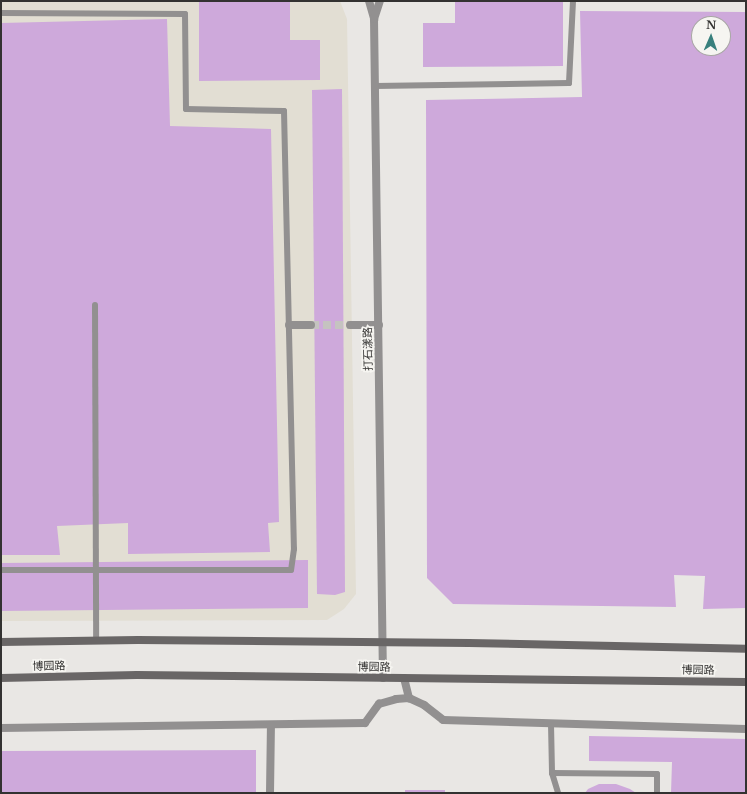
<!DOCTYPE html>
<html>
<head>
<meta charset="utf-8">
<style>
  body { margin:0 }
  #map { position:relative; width:747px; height:794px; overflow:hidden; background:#e9e7e4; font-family:"Libre Baskerville","Noto Sans SC",serif }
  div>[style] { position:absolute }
  .built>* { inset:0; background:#e2ded3 }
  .building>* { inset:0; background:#cea9db }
  .minor-tunnel>* { height:8px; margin-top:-4px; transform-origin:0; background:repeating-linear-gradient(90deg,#c5c3c0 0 8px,transparent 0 12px) }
  .service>* { height:6px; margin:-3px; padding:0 3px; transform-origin:3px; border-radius:3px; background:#929090 }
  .minor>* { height:8px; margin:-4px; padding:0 4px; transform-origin:4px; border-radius:4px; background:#929090 }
  .tertiary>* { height:8px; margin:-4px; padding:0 4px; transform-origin:4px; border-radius:4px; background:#929090 }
  .secondary>* { height:8px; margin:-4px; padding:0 4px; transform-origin:4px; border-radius:4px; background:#696666 }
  span { translate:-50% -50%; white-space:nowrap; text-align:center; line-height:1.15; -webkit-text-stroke:3.5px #f6f5f1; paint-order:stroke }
  .street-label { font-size:11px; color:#333231 }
  .frame { position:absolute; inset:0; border:2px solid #333231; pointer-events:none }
  .north { position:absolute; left:691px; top:16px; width:40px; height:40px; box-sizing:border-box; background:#f6f5f1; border:1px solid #a8a7a4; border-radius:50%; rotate:2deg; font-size:11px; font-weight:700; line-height:16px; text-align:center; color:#333231 }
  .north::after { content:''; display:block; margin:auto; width:14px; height:18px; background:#38807d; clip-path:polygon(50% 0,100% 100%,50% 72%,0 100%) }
</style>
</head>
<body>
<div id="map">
  <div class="built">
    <i style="clip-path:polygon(1px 1px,340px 1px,347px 19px,356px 594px,344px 609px,327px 620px,1px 621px)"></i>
  </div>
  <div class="building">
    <i style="clip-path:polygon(199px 1px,290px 1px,290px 40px,320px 40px,320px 80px,199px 81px)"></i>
    <i style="clip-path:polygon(455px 1px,563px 1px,563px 66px,423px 67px,423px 23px,455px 23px)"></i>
    <i style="clip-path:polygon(evenodd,580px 11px,746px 12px,746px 608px,703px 609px,705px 576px,674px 575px,676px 607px,453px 604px,427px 578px,426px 100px,582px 97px,580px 11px,699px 24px,723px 24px,723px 48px,699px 48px,699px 24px)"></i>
    <i style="clip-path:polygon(167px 19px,170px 126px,271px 129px,279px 522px,268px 523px,270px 552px,128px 554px,128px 523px,57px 526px,60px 555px,1px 555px,1px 23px)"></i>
    <i style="clip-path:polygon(342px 89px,345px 592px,335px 595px,317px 594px,312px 90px)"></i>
    <i style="clip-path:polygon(308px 560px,308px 608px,1px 611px,1px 563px)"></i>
    <i style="clip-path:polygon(589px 736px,746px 739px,746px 793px,671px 793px,672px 762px,589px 761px)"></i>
    <i style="clip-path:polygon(256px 750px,256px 793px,1px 793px,1px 751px)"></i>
    <i style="clip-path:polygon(599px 784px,616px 784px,630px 789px,636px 793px,585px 793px,588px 789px)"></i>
    <i style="clip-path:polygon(405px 790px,445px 790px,445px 793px,405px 793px)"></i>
  </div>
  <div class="minor-tunnel">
    <i style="left:311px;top:325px;width:39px"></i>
  </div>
  <div class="service">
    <i style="left:1px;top:13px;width:184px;rotate:0.3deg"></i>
    <i style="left:185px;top:14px;width:95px;rotate:89.4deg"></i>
    <i style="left:186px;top:109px;width:98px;rotate:1.2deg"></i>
    <i style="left:284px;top:111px;width:438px;rotate:88.7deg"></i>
    <i style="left:294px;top:549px;width:21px;rotate:98deg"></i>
    <i style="left:291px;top:570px;width:290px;rotate:180deg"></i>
    <i style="left:375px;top:86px;width:194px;rotate:-0.9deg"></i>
    <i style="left:569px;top:83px;width:82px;rotate:-87.2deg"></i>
    <i style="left:95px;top:305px;width:336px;rotate:89.8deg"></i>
    <i style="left:551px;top:724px;width:49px;rotate:88.8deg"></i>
    <i style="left:552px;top:773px;width:21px;rotate:73deg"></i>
    <i style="left:552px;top:773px;width:105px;rotate:0.5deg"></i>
    <i style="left:657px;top:774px;width:19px;rotate:90deg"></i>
  </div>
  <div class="minor">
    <i style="left:289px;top:325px;width:22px"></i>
    <i style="left:350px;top:325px;width:29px"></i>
    <i style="left:404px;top:678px;width:21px;rotate:76deg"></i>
    <i style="left:1px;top:728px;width:364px;rotate:-0.8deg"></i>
    <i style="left:365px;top:723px;width:24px;rotate:-54deg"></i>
    <i style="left:379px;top:704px;width:18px;rotate:-16deg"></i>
    <i style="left:396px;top:699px;width:13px;rotate:-4deg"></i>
    <i style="left:409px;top:698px;width:17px;rotate:25deg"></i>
    <i style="left:424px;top:705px;width:24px;rotate:38deg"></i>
    <i style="left:443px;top:720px;width:303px;rotate:1.7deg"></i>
    <i style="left:270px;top:793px;width:68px;rotate:-89.2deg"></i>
  </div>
  <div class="tertiary">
    <i style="left:369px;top:1px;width:19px;rotate:74deg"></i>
    <i style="left:374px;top:19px;width:659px;rotate:89.22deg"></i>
    <i style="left:374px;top:19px;width:19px;rotate:-72deg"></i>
  </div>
  <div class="secondary">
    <i style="left:1px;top:642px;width:137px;rotate:-0.8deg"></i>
    <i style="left:138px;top:640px;width:331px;rotate:0.5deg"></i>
    <i style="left:469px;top:643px;width:277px;rotate:1.2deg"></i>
    <i style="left:1px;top:678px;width:136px;rotate:-1.3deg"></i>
    <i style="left:137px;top:675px;width:609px;rotate:0.66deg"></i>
  </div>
  <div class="street-label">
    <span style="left:368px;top:349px;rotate:-91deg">打石漾路</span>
    <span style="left:49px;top:666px;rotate:-1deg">博园路</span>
    <span style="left:374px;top:667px;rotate:1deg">博园路</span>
    <span style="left:698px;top:670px;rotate:1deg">博园路</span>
  </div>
  <div class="frame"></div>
  <div class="north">N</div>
</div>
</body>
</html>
